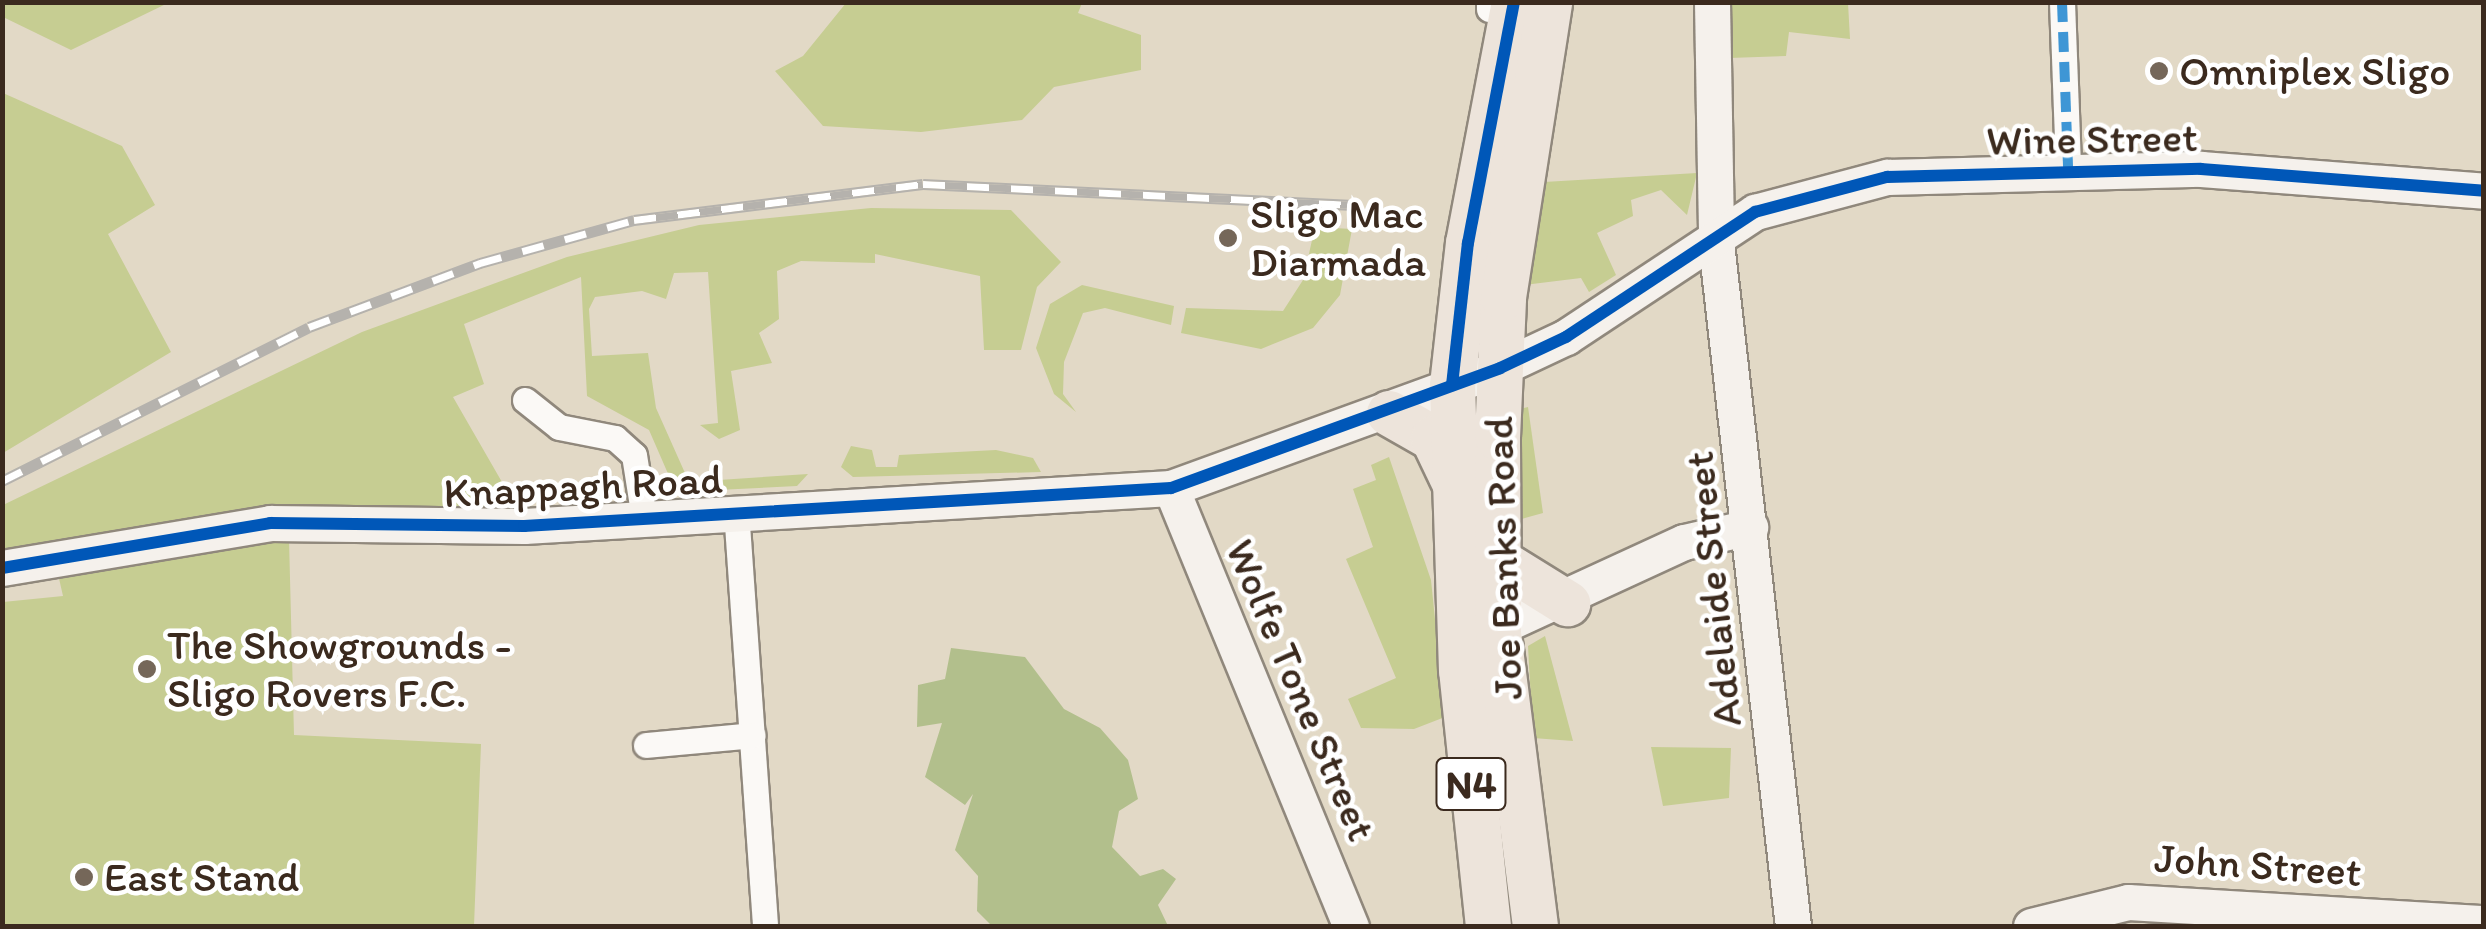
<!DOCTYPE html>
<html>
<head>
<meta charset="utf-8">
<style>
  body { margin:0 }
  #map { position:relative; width:2486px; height:929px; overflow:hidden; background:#e2d9c6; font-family:Itim,sans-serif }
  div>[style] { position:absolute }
  .green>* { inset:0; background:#c6cd92 }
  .forest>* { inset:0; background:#b2bf8c }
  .roads { filter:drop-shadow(2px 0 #90887c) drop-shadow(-2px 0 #90887c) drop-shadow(0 2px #90887c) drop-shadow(0 -2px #90887c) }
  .street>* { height:25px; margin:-12.5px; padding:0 12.5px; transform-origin:12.5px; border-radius:12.5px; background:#fbf9f6 }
  .secondary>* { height:35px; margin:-17.5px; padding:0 17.5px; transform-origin:17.5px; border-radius:17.5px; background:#f5f1ec }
  .highway>* { height:45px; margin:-22.5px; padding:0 22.5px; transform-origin:22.5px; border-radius:22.5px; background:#ede4db }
  .rail>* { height:11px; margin-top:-5.5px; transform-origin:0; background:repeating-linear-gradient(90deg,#fff 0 22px,#b5b2ad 0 44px); box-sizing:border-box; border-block:2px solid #b5b2ad }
  .quiet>* { height:10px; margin-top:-5px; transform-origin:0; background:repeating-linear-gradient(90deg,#3e96d5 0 20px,transparent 0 30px) }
  .cycleway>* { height:12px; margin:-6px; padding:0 6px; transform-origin:6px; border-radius:6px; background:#0057b8 }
  .dots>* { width:28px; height:28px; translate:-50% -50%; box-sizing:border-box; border:5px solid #fff; border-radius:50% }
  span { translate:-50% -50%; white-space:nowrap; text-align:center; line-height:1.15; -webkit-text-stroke:9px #fff; paint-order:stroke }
  .shield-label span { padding:2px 8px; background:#fff; border:2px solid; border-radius:8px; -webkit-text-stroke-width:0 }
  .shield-label { font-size:40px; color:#3b2a1e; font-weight:700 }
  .poi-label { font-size:42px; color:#3b2a1e }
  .left { translate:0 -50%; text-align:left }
  .street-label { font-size:42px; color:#3b2a1e }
  .frame { position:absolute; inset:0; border:5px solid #3b2a1e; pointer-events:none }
</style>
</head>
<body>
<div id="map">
  <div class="green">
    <i style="clip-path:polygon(2px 3px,3px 2px,168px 3px,71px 50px,3px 17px)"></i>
    <i style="clip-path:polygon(846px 3px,1082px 3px,1078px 13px,1141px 35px,1141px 70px,1054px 87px,1022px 120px,921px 132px,823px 126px,775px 71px,803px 56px)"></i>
    <i style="clip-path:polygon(1731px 3px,1848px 3px,1850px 39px,1789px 32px,1786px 56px,1729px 58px)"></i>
    <i style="clip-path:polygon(3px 93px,122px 146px,155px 205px,108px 234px,171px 352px,3px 453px)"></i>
    <i style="clip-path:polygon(1697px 173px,1687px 215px,1661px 190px,1631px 200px,1633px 216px,1597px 233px,1616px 275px,1589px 292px,1581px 278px,1523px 285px,1544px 182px)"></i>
    <i style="clip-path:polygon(871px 208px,1011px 210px,1061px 262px,1037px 287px,1021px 350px,984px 350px,980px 276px,875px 254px,875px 263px,801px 261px,777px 271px,779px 319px,759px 333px,772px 363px,731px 371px,740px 430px,719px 439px,700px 425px,718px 423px,708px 272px,674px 273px,666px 299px,642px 291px,595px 297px,589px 309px,592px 356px,648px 353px,656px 408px,689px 482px,808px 474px,797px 486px,676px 492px,649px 430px,587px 396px,581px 277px,464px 324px,484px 384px,453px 397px,514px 503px,3px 555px,3px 505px,362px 332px,567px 257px,699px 225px)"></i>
    <i style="clip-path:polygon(1315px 227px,1352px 229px,1340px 295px,1313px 328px,1261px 349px,1181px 333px,1186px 308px,1283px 311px,1303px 280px)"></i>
    <i style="clip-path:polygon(1082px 285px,1174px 306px,1171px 325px,1105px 308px,1083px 313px,1064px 362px,1063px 394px,1076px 412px,1054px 394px,1036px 348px,1050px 304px)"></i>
    <i style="clip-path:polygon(1528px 407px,1543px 513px,1518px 520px,1519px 409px)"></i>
    <i style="clip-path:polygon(851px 446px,872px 450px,876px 467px,897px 467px,899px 455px,996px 450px,1033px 458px,1041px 472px,853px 477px,841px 467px)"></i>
    <i style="clip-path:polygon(1389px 457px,1431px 580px,1445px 717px,1414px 729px,1361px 728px,1348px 699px,1396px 678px,1346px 559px,1373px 547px,1353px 489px,1376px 480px,1371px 465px)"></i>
    <i style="clip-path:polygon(289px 539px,294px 735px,481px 744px,474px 926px,3px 926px,3px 602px,63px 596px,58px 574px)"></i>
    <i style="clip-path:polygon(1545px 636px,1573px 741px,1533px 738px,1528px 646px)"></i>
    <i style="clip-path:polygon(1651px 747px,1731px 748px,1729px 798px,1663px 806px)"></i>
  </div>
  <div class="forest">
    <i style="clip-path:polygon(951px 648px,1025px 657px,1064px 709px,1100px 728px,1128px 760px,1138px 799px,1119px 811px,1112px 847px,1140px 876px,1163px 869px,1176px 879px,1158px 905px,1168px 926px,992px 926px,977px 911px,978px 876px,955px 850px,973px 794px,965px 805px,925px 777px,942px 723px,917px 727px,918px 685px,945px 679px)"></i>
  </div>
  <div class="roads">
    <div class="street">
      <i style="left:2062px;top:2px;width:167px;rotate:87.9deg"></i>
      <i style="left:1489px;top:9px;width:7px;rotate:-90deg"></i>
      <i style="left:525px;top:400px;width:43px;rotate:38.5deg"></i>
      <i style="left:559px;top:427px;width:57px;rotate:11.1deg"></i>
      <i style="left:615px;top:438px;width:25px;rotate:42deg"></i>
      <i style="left:634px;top:455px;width:64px;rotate:81deg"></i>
      <i style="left:736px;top:510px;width:417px;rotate:86deg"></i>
      <i style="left:646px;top:745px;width:107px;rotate:-5.3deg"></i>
    </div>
    <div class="secondary">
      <i style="left:1712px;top:2px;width:241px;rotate:89deg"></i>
      <i style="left:1716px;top:243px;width:687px;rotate:83.57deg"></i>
      <i style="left:1171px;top:488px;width:474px;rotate:67.7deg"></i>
      <i style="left:2px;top:568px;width:272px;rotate:-9.5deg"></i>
      <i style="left:270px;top:523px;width:254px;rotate:0.7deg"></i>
      <i style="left:524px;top:526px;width:648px;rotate:-3.36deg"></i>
      <i style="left:1171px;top:488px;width:350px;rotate:-20deg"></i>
      <i style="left:1500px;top:368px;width:73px;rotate:-25.2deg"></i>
      <i style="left:1566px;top:337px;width:227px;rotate:-33.5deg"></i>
      <i style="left:1755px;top:212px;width:137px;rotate:-14.9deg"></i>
      <i style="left:1887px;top:177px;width:314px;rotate:-1.5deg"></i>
      <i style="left:2201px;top:169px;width:284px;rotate:4.4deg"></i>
      <i style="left:1475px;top:638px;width:230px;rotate:-24.7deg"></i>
      <i style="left:1684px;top:542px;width:68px;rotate:-12.8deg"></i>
      <i style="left:2031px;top:926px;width:100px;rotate:-13.9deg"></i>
      <i style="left:2128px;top:902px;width:357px;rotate:3.4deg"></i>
    </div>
    <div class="highway">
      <i style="left:1389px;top:413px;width:51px;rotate:29.6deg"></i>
      <i style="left:1433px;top:438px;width:47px;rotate:64.5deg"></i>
      <i style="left:1496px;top:559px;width:84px;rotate:31.8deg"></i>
      <i style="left:1488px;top:926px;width:257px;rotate:-96deg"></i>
      <i style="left:1461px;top:670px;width:285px;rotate:-91.8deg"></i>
      <i style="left:1452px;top:385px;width:143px;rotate:-83.6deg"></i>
      <i style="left:1468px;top:243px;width:245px;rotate:-79.2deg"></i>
      <i style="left:1535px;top:926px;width:295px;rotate:-97.2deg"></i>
      <i style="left:1498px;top:633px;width:196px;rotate:-90.3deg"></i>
      <i style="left:1497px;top:437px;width:140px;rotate:-87.5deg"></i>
      <i style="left:1503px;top:297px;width:299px;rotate:-81.1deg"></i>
    </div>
  </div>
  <div class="rail">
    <i style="left:2px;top:481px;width:343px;rotate:-26.6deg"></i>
    <i style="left:309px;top:327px;width:183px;rotate:-20.5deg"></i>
    <i style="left:480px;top:263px;width:160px;rotate:-15.6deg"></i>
    <i style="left:634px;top:220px;width:291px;rotate:-7.1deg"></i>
    <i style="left:923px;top:184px;width:426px;rotate:2.8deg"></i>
  </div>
  <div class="quiet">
    <i style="left:2062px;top:2px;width:167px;rotate:87.9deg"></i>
  </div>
  <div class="cycleway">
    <i style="left:1452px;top:385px;width:143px;rotate:-83.6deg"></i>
    <i style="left:1468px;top:243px;width:245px;rotate:-79.2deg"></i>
    <i style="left:2px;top:568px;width:272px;rotate:-9.5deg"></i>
    <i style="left:270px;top:523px;width:254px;rotate:0.7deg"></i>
    <i style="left:524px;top:526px;width:648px;rotate:-3.36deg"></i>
    <i style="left:1171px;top:488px;width:350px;rotate:-20deg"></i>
    <i style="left:1500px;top:368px;width:73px;rotate:-25.2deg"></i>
    <i style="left:1566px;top:337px;width:227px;rotate:-33.5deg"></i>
    <i style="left:1755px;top:212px;width:137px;rotate:-14.9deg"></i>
    <i style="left:1887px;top:177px;width:314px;rotate:-1.5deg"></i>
    <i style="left:2201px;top:169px;width:284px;rotate:4.4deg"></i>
  </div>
  <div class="dots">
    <i style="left:2159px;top:71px;background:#756759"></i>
    <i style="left:1228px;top:238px;background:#756759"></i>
    <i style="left:147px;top:669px;background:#756759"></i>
    <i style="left:84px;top:877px;background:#756759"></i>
  </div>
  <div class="shield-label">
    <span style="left:1471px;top:784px">N4</span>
  </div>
  <div class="poi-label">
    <span class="left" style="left:2179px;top:71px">Omniplex Sligo</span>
    <span class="left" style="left:1250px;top:238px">Sligo Mac<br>Diarmada</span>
    <span class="left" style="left:167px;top:669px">The Showgrounds -<br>Sligo Rovers F.C.</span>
    <span class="left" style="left:104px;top:877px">East Stand</span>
  </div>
  <div class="street-label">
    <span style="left:2092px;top:139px;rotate:-1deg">Wine Street</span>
    <span style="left:583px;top:486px;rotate:-3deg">Knappagh Road</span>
    <span style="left:1503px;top:558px;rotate:-92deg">Joe Banks Road</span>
    <span style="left:1713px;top:589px;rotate:-96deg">Adelaide Street</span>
    <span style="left:1301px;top:690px;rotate:67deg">Wolfe Tone Street</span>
    <span style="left:2258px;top:865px;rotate:4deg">John Street</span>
  </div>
  <div class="frame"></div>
</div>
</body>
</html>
